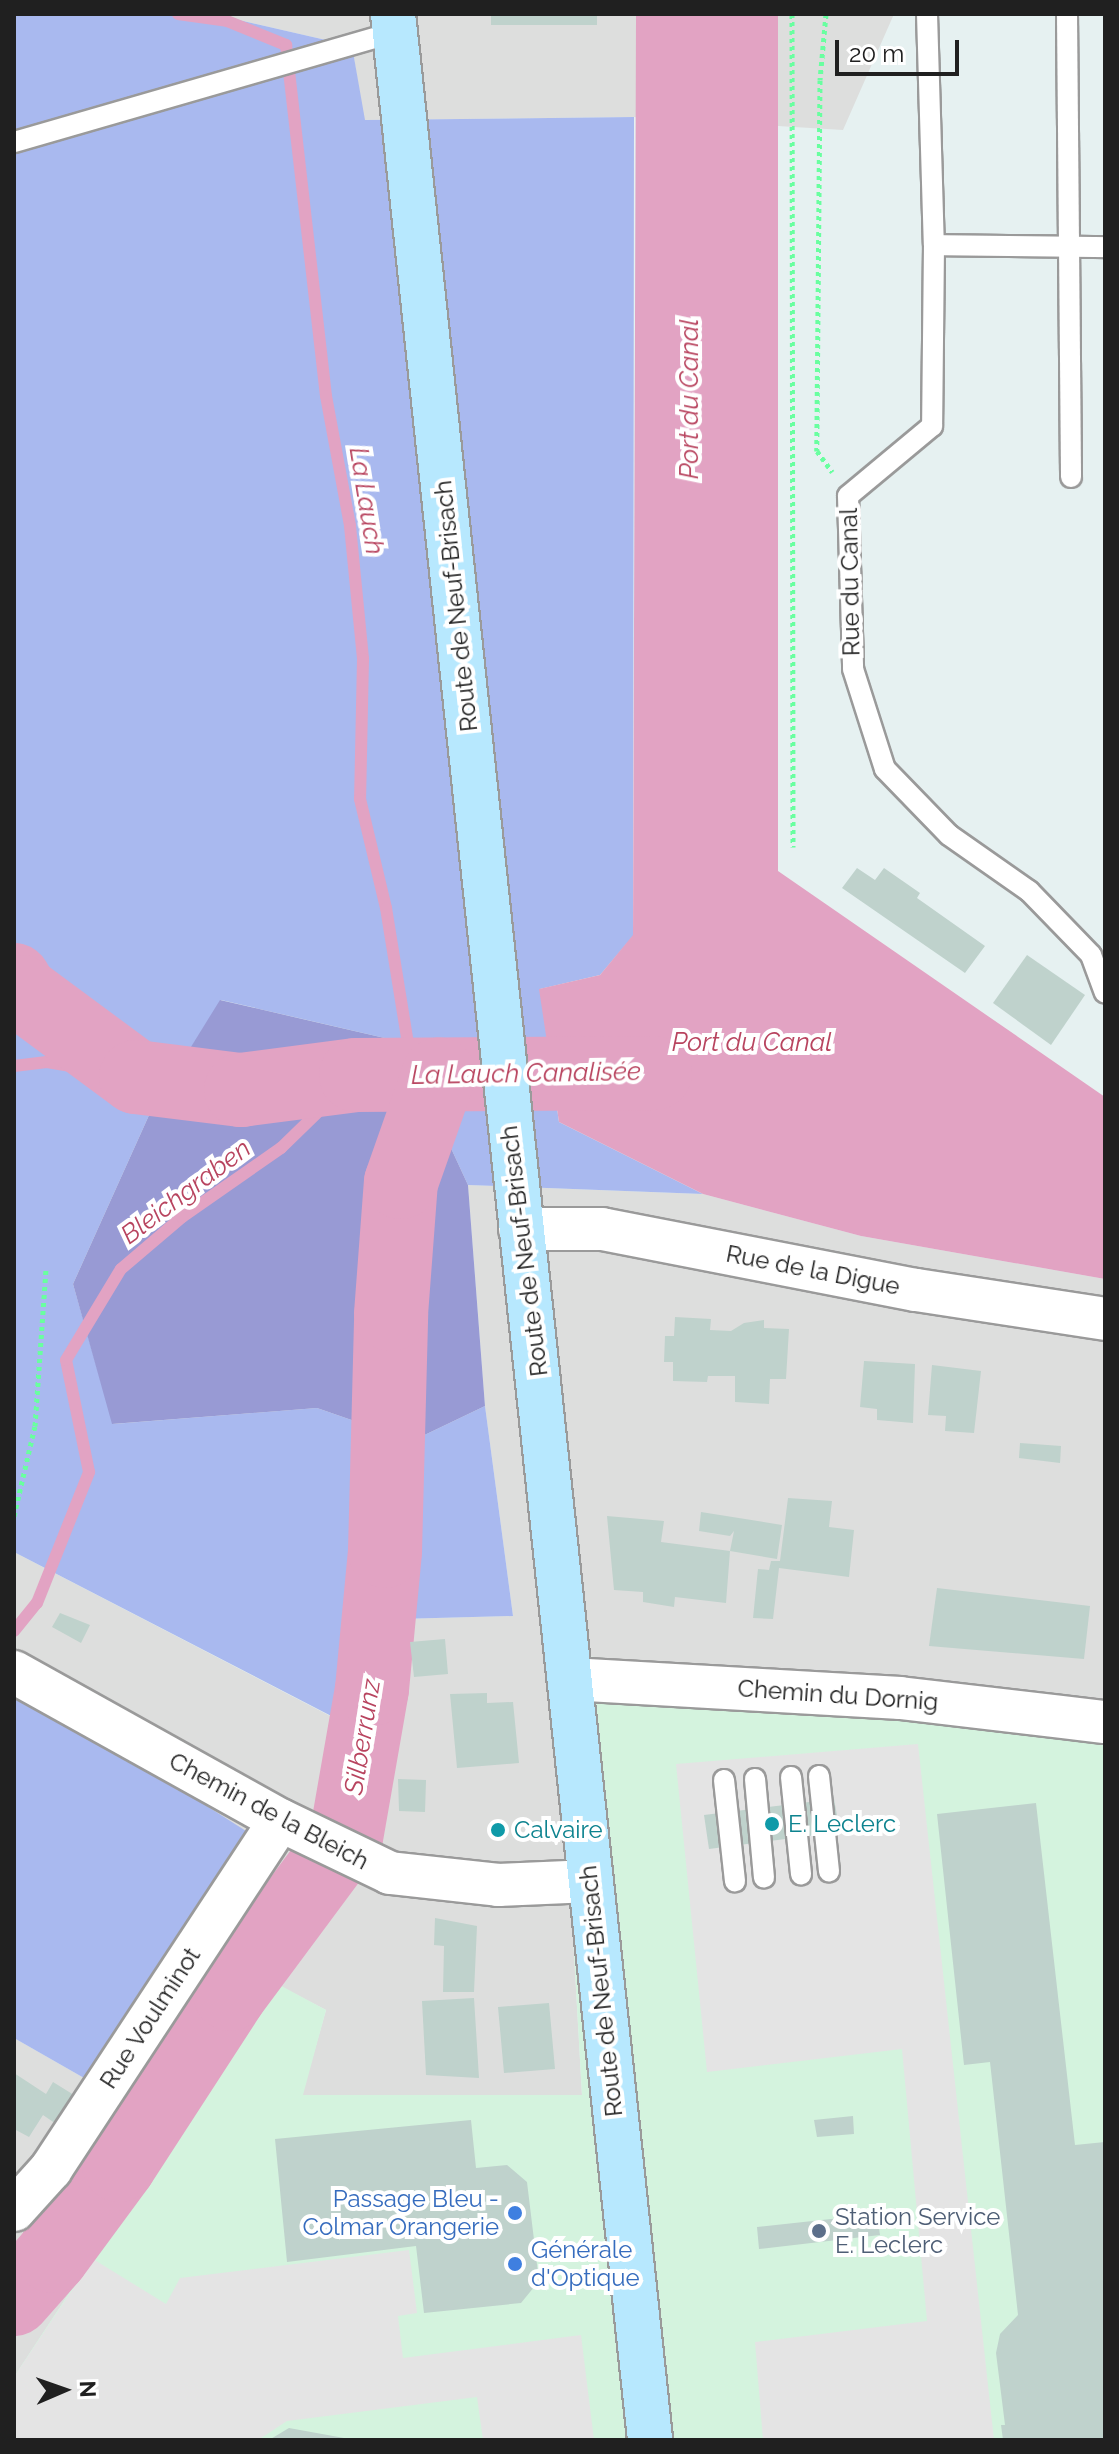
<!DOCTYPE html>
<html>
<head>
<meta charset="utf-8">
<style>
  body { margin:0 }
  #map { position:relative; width:1119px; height:2454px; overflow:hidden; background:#e6f1f1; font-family:Raleway,sans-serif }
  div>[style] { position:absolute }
  .residential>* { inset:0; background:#dddedd }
  .commercial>* { inset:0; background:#d4f3de }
  .grass>* { inset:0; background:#a9b9ef }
  .forest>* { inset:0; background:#989ad4 }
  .parking>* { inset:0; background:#e4e4e4 }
  .water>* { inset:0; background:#e2a3c3 }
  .stream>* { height:12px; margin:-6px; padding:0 6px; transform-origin:6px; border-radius:6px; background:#e2a3c3 }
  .river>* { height:74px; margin:-37px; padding:0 37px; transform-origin:37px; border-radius:37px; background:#e2a3c3 }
  .building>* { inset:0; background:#bfd2cc }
  .path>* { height:5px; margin-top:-2.5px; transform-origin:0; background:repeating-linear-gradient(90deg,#69ffa0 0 4px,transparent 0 8px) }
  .roads { filter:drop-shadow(2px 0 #9a9a9a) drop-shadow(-2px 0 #9a9a9a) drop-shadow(0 2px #9a9a9a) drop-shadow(0 -2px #9a9a9a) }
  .lane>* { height:20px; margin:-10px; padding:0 10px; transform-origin:10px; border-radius:10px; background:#fff }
  .street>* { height:42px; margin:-21px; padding:0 21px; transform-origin:21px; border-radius:21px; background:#fff }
  .secondary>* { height:44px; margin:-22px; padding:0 22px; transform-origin:22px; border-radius:22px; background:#b7e8fe }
  .dots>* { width:22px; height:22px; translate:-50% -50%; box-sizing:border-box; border:4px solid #fff; border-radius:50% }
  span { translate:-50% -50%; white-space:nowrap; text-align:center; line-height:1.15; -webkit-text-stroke:8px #fff; paint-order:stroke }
  .street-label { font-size:24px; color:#202020 }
  .culture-label { font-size:24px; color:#0d838f }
  .left { translate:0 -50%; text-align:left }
  .shop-label { font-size:24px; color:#366cbe }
  .right { translate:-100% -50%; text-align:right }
  .service-label { font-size:24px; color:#4e5e75 }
  .water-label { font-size:26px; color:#b8445f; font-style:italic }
  .frame { position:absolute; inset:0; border:16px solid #202020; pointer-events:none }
  .north { position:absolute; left:24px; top:2350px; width:80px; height:80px; -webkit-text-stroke:6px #fff; paint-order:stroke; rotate:88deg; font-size:22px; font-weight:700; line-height:32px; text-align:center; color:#202020 }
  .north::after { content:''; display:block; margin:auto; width:28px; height:36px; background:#202020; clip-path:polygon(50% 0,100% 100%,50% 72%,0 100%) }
  .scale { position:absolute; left:835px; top:40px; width:124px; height:36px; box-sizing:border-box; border:4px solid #202020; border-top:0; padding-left:10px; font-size:24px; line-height:28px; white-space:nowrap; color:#202020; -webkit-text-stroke:6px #fff; paint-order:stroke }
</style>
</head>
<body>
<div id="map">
  <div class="residential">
    <i style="clip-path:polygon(213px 14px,894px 14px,843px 130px,634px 117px,364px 120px,352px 46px)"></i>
    <i style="clip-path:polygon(468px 1185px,703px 1194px,861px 1236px,1105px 1279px,1105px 1712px,557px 1653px,582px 2095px,302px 2095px,326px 2010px,274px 1983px,14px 2377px,14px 2038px,84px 2078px,14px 1683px,14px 1552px,338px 1720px,361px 1620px,513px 1616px,485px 1406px)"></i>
  </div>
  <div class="commercial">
    <i style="clip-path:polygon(557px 1653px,1105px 1712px,1105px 2440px,14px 2440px,14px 2377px,274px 1982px,326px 2010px,303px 2095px,582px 2095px)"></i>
  </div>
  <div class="grass">
    <i style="clip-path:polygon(14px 14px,213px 14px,352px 46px,365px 120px,634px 117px,633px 936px,600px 975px,540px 989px,559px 1122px,703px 1194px,468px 1185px,402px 1042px,221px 1000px,150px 1113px,73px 1284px,113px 1424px,317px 1408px,412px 1441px,485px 1406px,513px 1616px,361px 1620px,339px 1720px,14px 1552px)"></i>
    <i style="clip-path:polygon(14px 1683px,246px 1831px,84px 2078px,14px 2038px)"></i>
  </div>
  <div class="forest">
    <i style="clip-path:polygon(220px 1000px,402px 1042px,468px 1185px,485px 1406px,412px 1441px,317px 1408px,112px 1424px,73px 1284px,150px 1113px)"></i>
  </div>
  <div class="parking">
    <i style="clip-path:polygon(918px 1744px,994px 2440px,763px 2440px,755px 2342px,927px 2321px,902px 2049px,707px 2072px,676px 1764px)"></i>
    <i style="clip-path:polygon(409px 2250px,417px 2313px,398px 2316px,403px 2358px,581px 2335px,594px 2440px,483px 2440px,477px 2397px,287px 2421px,258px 2440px,14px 2440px,14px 2377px,93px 2259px,166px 2304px,180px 2278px)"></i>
  </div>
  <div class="water">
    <i style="clip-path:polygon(636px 14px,778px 14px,778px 871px,1105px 1097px,1105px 1279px,861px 1236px,703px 1194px,559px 1122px,539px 989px,600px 975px,633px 935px)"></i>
  </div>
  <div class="stream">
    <i style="left:178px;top:14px;width:49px;rotate:8.1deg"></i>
    <i style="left:227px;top:21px;width:64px;rotate:22.1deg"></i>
    <i style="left:286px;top:45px;width:353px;rotate:83.5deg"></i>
    <i style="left:326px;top:396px;width:132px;rotate:79.5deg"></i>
    <i style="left:350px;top:526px;width:134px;rotate:84.4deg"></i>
    <i style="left:363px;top:659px;width:140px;rotate:91.2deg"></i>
    <i style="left:360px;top:799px;width:112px;rotate:76.6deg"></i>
    <i style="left:386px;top:908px;width:169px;rotate:80.8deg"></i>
    <i style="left:14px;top:1066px;width:33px;rotate:-7deg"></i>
    <i style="left:47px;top:1062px;width:90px;rotate:9.6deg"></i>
    <i style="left:14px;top:1631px;width:36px;rotate:-51deg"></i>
    <i style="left:37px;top:1603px;width:141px;rotate:-68.3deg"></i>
    <i style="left:89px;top:1472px;width:114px;rotate:-101.6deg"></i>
    <i style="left:66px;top:1360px;width:106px;rotate:-58.9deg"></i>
    <i style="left:121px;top:1269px;width:80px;rotate:-40.4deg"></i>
    <i style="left:182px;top:1217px;width:121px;rotate:-34.9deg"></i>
    <i style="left:281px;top:1148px;width:105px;rotate:-44.2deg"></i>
  </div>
  <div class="river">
    <i style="left:14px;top:980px;width:14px;rotate:60deg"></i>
    <i style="left:21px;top:992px;width:143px;rotate:36.5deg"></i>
    <i style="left:136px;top:1077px;width:106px;rotate:7.1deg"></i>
    <i style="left:241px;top:1090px;width:116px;rotate:-7.4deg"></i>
    <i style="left:356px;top:1075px;width:299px;rotate:-0.4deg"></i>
    <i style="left:14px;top:2299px;width:57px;rotate:-48.5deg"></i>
    <i style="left:52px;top:2256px;width:113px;rotate:-53.6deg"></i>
    <i style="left:119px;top:2165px;width:204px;rotate:-57deg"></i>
    <i style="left:230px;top:1994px;width:194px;rotate:-53.4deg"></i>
    <i style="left:346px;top:1838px;width:151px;rotate:-80.1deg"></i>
    <i style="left:372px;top:1689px;width:139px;rotate:-84.6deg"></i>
    <i style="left:385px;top:1551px;width:237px;rotate:-88.5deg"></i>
    <i style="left:391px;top:1314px;width:132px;rotate:-85.7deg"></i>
    <i style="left:401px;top:1182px;width:114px;rotate:-70.6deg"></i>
  </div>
  <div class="building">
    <i style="clip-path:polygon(491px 14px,597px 14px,597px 25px,491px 25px)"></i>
    <i style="clip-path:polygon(857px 868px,875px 880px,884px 868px,920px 893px,917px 898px,985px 946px,965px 973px,842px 888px)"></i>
    <i style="clip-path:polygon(1027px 955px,1085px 995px,1051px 1045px,993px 1003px)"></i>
    <i style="clip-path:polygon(675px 1317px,711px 1319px,710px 1330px,731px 1331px,744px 1323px,764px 1320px,764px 1328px,789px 1329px,786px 1379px,770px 1379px,769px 1404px,735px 1402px,735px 1376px,708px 1376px,707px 1382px,673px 1381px,673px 1362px,664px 1362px,665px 1336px,674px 1336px)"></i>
    <i style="clip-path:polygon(864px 1361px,915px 1364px,913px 1423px,877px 1420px,877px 1409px,860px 1407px)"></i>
    <i style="clip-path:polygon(932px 1365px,981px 1371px,974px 1433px,945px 1431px,946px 1416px,928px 1415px)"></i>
    <i style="clip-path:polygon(1020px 1443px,1061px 1446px,1060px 1463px,1019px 1458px)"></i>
    <i style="clip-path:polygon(788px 1498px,832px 1501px,829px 1527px,854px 1530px,849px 1577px,779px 1568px,773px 1619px,753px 1618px,758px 1569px,769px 1570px,771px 1561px,780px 1561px)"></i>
    <i style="clip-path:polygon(701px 1512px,782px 1525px,777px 1559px,730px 1551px,726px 1603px,675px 1597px,674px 1607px,643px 1602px,643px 1592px,614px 1590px,607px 1516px,664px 1521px,661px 1542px,730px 1551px,734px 1531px,730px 1536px,699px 1531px)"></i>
    <i style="clip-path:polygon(937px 1588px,1090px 1606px,1084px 1659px,929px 1646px)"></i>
    <i style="clip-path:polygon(60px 1613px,90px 1625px,81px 1643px,52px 1627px)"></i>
    <i style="clip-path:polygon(445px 1639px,448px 1674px,414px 1677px,410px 1642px)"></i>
    <i style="clip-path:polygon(487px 1693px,487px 1703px,513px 1702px,519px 1763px,457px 1768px,450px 1694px)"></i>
    <i style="clip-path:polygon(398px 1779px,426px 1780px,425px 1812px,399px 1811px)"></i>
    <i style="clip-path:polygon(834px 1799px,840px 1832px,709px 1849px,704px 1815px)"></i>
    <i style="clip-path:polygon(1036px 1803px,1075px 2145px,1105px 2142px,1105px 2440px,1003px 2440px,1001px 2425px,1005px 2425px,996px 2353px,1000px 2334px,1018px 2315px,990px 2062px,964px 2065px,937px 1814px)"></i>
    <i style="clip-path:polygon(435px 1918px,477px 1926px,474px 1992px,443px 1992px,444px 1946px,434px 1945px)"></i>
    <i style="clip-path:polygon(474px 1998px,479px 2078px,426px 2075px,422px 2001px)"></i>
    <i style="clip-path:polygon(549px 2003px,555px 2069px,504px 2073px,498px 2007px)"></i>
    <i style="clip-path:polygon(14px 2073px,46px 2094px,53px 2082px,82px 2100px,62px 2128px,43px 2115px,29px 2137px,14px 2129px)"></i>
    <i style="clip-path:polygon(853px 2116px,854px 2134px,817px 2137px,814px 2120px)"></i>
    <i style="clip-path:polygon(471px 2120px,476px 2168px,507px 2165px,527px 2182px,539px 2281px,521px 2303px,424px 2313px,416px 2246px,287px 2262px,275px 2139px)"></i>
    <i style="clip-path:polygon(877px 2214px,880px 2235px,759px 2249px,757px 2227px)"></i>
    <i style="clip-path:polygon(289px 2428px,344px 2438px,344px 2440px,269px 2440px)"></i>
  </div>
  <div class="path">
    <i style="left:792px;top:14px;width:833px;rotate:89.93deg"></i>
    <i style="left:826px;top:14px;width:66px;rotate:95.2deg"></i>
    <i style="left:820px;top:80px;width:371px;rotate:90.5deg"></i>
    <i style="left:817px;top:451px;width:26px;rotate:54deg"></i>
    <i style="left:14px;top:1516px;width:92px;rotate:-76.9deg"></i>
    <i style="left:35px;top:1426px;width:156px;rotate:-86deg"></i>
  </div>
  <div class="roads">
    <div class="lane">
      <i style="left:927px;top:14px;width:231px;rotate:88.3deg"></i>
      <i style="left:934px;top:245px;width:181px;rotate:90.6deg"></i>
      <i style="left:932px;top:426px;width:109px;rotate:140.2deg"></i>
      <i style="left:848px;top:496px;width:173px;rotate:88.3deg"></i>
      <i style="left:853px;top:669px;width:105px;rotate:72.3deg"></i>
      <i style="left:885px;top:769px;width:92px;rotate:45.9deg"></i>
      <i style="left:949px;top:835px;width:98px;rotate:35deg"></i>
      <i style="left:1029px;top:891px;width:89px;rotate:45.9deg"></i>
      <i style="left:1091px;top:955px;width:40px;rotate:69.8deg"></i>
      <i style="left:1067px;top:14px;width:463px;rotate:89.5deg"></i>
      <i style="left:14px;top:142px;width:397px;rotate:-16.1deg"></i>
      <i style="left:934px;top:245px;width:171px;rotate:0.7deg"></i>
      <i style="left:819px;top:1776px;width:96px;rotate:84deg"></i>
      <i style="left:791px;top:1777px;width:98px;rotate:84.1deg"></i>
      <i style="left:755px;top:1779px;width:99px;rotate:84.8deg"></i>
      <i style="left:724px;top:1780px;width:102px;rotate:83.8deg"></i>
    </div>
    <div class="street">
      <i style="left:520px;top:1229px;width:82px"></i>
      <i style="left:602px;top:1229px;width:320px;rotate:11deg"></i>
      <i style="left:916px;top:1290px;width:191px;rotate:8.7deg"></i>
      <i style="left:14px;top:1672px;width:304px;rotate:29.1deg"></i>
      <i style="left:280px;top:1820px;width:122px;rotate:25.7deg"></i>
      <i style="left:390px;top:1873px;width:109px;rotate:6.3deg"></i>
      <i style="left:498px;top:1885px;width:93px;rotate:-2.5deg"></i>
      <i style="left:570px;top:1679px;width:331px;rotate:3.3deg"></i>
      <i style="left:900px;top:1698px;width:206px;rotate:6.7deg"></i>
      <i style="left:14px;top:2210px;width:55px;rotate:-47.9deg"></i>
      <i style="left:51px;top:2169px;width:417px;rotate:-56.7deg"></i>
    </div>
    <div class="secondary">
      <i style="left:393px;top:14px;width:2440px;rotate:83.95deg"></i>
    </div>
  </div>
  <div class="dots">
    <i style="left:772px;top:1824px;background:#0f9aa8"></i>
    <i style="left:498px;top:1830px;background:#0f9aa8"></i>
    <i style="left:515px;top:2213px;background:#3f7fe0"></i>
    <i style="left:819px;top:2231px;background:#5c6f8a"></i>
    <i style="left:515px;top:2264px;background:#3f7fe0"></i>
  </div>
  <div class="street-label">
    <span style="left:850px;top:582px;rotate:-91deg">Rue du Canal</span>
    <span style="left:456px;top:606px;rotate:-96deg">Route de Neuf-Brisach</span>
    <span style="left:524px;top:1251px;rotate:-97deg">Route de Neuf-Brisach</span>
    <span style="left:813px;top:1270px;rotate:11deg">Rue de la Digue</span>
    <span style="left:838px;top:1695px;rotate:4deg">Chemin du Dornig</span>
    <span style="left:269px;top:1811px;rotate:28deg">Chemin de la Bleich</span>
    <span style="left:601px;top:1991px;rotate:-96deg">Route de Neuf-Brisach</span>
    <span style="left:150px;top:2018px;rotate:-57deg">Rue Voulminot</span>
  </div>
  <div class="culture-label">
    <span class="left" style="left:788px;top:1824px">E. Leclerc</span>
    <span class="left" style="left:514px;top:1830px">Calvaire</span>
  </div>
  <div class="shop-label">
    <span class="right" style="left:499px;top:2213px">Passage Bleu -<br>Colmar Orangerie</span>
    <span class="left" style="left:531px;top:2264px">Générale<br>d'Optique</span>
  </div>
  <div class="service-label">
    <span class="left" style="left:835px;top:2231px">Station Service<br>E. Leclerc</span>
  </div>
  <div class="water-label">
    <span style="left:690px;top:399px;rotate:-90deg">Port du Canal</span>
    <span style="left:366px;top:501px;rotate:81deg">La Lauch</span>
    <span style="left:752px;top:1043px">Port du Canal</span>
    <span style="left:526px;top:1074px;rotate:-1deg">La Lauch Canalisée</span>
    <span style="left:186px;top:1192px;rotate:-37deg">Bleichgraben</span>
    <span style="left:363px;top:1737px;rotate:-81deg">Silberrunz</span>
  </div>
  <div class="frame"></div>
  <div class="north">N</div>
  <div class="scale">20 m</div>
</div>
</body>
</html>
